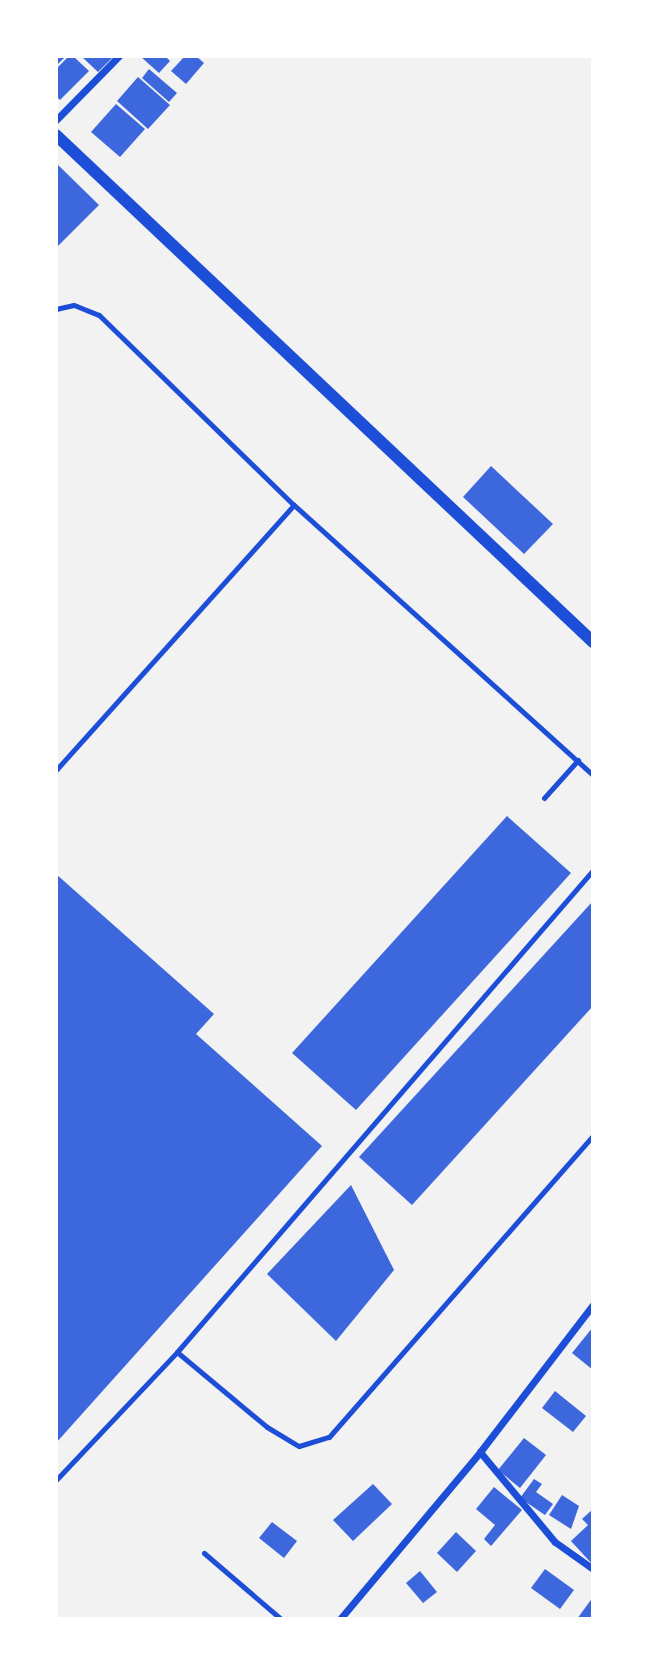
<!DOCTYPE html>
<html>
<head>
<meta charset="utf-8">
<style>
  body { margin:0 }
  #map { position:relative; width:649px; height:1675px; overflow:hidden; background:#f2f2f2; font-family:"Fira Sans Condensed",sans-serif }
  div>[style] { position:absolute }
  .building>* { inset:0; background:#3d67dc }
  .service>* { height:5px; margin:-2.5px; padding:0 2.5px; transform-origin:2.5px; border-radius:2.5px; background:#1d4ed8 }
  .minor>* { height:7px; margin:-3.5px; padding:0 3.5px; transform-origin:3.5px; border-radius:3.5px; background:#1d4ed8 }
  .tertiary>* { height:12px; margin:-6px; padding:0 6px; transform-origin:6px; border-radius:6px; background:#1d4ed8 }
  span { translate:-50% -50%; white-space:nowrap; text-align:center; line-height:1.15; -webkit-text-stroke:7px #fff; paint-order:stroke }
  .frame { position:absolute; inset:0; border:58px solid #fff; pointer-events:none }
</style>
</head>
<body>
<div id="map">
  <div class="building">
    <i style="clip-path:polygon(56px 56px,66px 56px,56px 66px)"></i>
    <i style="clip-path:polygon(69px 56px,73px 56px,89px 71px,60px 100px,56px 96px,56px 69px)"></i>
    <i style="clip-path:polygon(81px 56px,114px 56px,98px 72px)"></i>
    <i style="clip-path:polygon(140px 56px,165px 56px,170px 61px,159px 73px)"></i>
    <i style="clip-path:polygon(185px 56px,196px 56px,204px 63px,186px 84px,171px 71px)"></i>
    <i style="clip-path:polygon(149px 69px,177px 93px,169px 102px,142px 78px)"></i>
    <i style="clip-path:polygon(138px 77px,170px 105px,148px 129px,117px 101px)"></i>
    <i style="clip-path:polygon(116px 104px,145px 129px,120px 157px,91px 132px)"></i>
    <i style="clip-path:polygon(56px 163px,99px 205px,56px 248px)"></i>
    <i style="clip-path:polygon(491px 466px,553px 524px,524px 554px,463px 497px)"></i>
    <i style="clip-path:polygon(507px 816px,571px 873px,356px 1110px,292px 1053px)"></i>
    <i style="clip-path:polygon(56px 874px,214px 1014px,196px 1034px,322px 1146px,56px 1443px)"></i>
    <i style="clip-path:polygon(593px 901px,593px 1006px,412px 1205px,359px 1157px)"></i>
    <i style="clip-path:polygon(351px 1185px,394px 1270px,336px 1341px,267px 1274px)"></i>
    <i style="clip-path:polygon(593px 1327px,593px 1370px,572px 1353px)"></i>
    <i style="clip-path:polygon(555px 1391px,586px 1416px,573px 1432px,542px 1408px)"></i>
    <i style="clip-path:polygon(524px 1438px,546px 1455px,520px 1488px,498px 1470px)"></i>
    <i style="clip-path:polygon(534px 1479px,542px 1484px,536px 1492px,553px 1504px,545px 1515px,520px 1498px)"></i>
    <i style="clip-path:polygon(373px 1484px,392px 1504px,353px 1541px,333px 1520px)"></i>
    <i style="clip-path:polygon(494px 1487px,522px 1510px,491px 1546px,484px 1539px,495px 1525px,476px 1509px)"></i>
    <i style="clip-path:polygon(562px 1495px,579px 1506px,571px 1529px,549px 1515px)"></i>
    <i style="clip-path:polygon(593px 1509px,593px 1565px,571px 1541px,588px 1525px,582px 1519px)"></i>
    <i style="clip-path:polygon(272px 1522px,297px 1541px,284px 1558px,259px 1538px)"></i>
    <i style="clip-path:polygon(456px 1532px,476px 1551px,457px 1572px,437px 1553px)"></i>
    <i style="clip-path:polygon(545px 1569px,574px 1590px,560px 1609px,531px 1588px)"></i>
    <i style="clip-path:polygon(420px 1571px,437px 1592px,423px 1603px,406px 1583px)"></i>
    <i style="clip-path:polygon(593px 1597px,593px 1619px,577px 1619px)"></i>
  </div>
  <div class="service">
    <i style="left:56px;top:309px;width:18px;rotate:-13deg"></i>
    <i style="left:74px;top:305px;width:27px;rotate:22deg"></i>
    <i style="left:99px;top:315px;width:272px;rotate:44.3deg"></i>
    <i style="left:56px;top:770px;width:356px;rotate:-48.1deg"></i>
    <i style="left:294px;top:505px;width:403px;rotate:42.1deg"></i>
    <i style="left:544px;top:798px;width:51px;rotate:-48.2deg"></i>
    <i style="left:177px;top:1352px;width:637px;rotate:-49.2deg"></i>
    <i style="left:56px;top:1480px;width:176px;rotate:-46.6deg"></i>
    <i style="left:177px;top:1352px;width:117px;rotate:39.8deg"></i>
    <i style="left:267px;top:1427px;width:37px;rotate:31deg"></i>
    <i style="left:299px;top:1446px;width:31px;rotate:-17deg"></i>
    <i style="left:329px;top:1437px;width:401px;rotate:-48.8deg"></i>
    <i style="left:204px;top:1553px;width:101px;rotate:40.6deg"></i>
  </div>
  <div class="minor">
    <i style="left:56px;top:120px;width:90px;rotate:-45.5deg"></i>
    <i style="left:480px;top:1452px;width:117px;rotate:50.2deg"></i>
    <i style="left:555px;top:1542px;width:47px;rotate:35.4deg"></i>
    <i style="left:340px;top:1619px;width:218px;rotate:-50deg"></i>
    <i style="left:480px;top:1452px;width:185px;rotate:-52.5deg"></i>
  </div>
  <div class="tertiary">
    <i style="left:56px;top:135px;width:739px;rotate:43.35deg"></i>
  </div>
  <div class="frame"></div>
</div>
</body>
</html>
